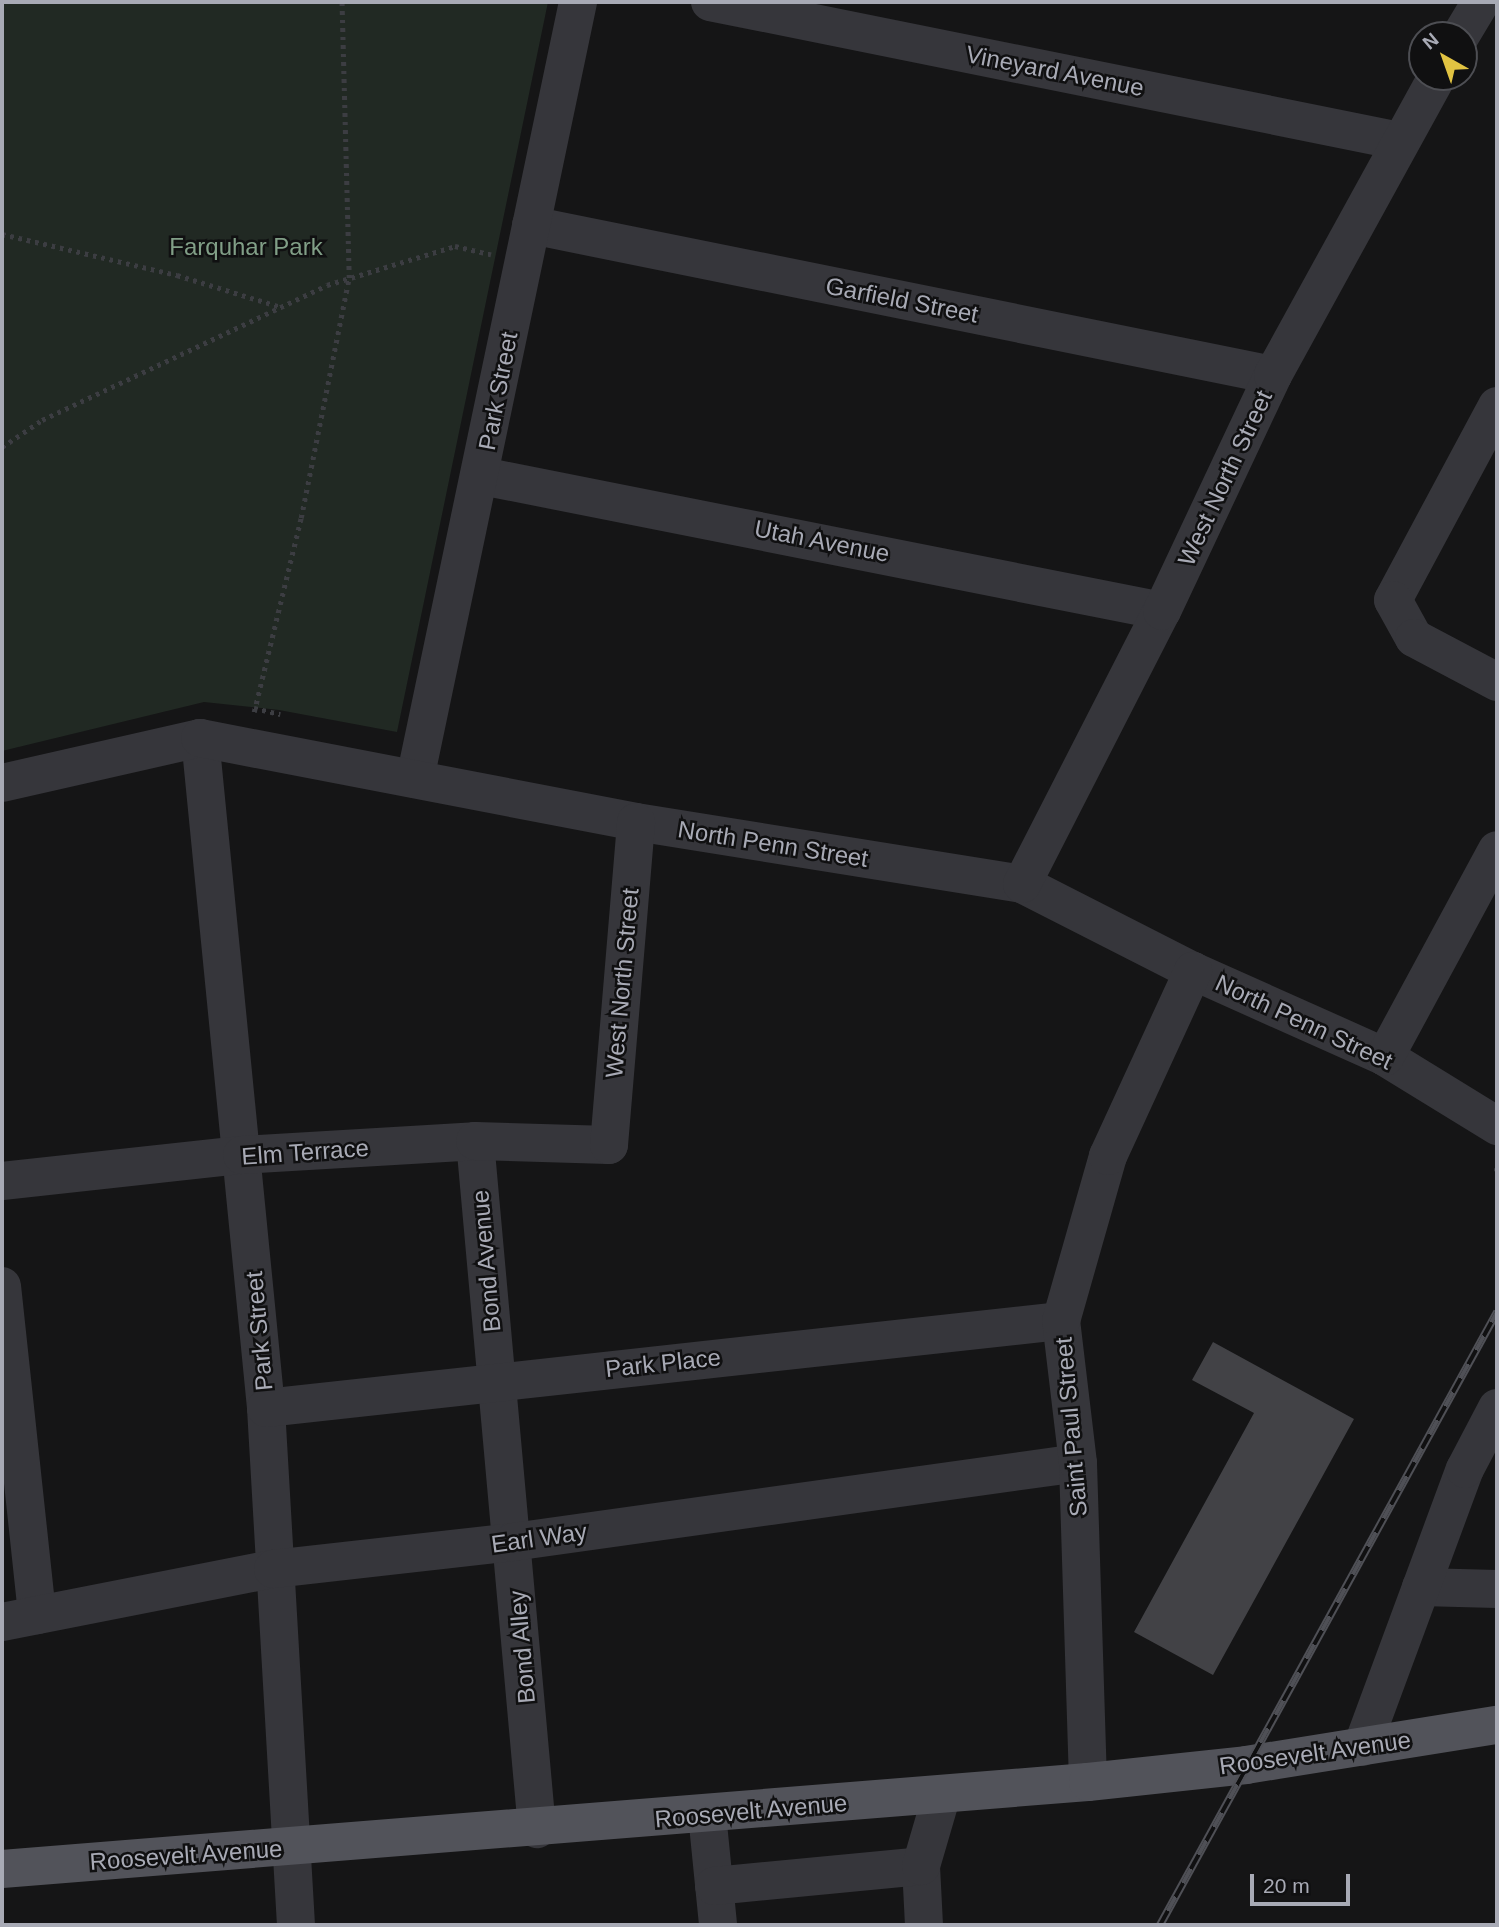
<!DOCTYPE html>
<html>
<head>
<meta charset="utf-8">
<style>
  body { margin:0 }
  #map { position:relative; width:1499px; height:1927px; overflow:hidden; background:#151516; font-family:Helvetica,sans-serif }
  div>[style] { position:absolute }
  .green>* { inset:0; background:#212923 }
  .building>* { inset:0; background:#424246 }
  .path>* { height:4.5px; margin-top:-2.25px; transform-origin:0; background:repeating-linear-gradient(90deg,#3c3d42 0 3.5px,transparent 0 8.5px) }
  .minor>* { height:38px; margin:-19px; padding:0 19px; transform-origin:19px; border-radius:19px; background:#36363b }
  .major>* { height:38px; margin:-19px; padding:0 19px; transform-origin:19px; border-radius:19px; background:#52535a }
  .rail>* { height:8px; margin-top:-4px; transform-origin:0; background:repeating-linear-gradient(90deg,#101011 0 16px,#4f5056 0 32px); box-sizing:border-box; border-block:2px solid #4f5056 }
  span { translate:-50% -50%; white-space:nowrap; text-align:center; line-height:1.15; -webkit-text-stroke:5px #101011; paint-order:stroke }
  .street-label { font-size:24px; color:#a8aab5 }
  .park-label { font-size:24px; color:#819f87 }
  .frame { position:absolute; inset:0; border:4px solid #a8aab5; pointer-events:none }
  .north { position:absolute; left:1408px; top:21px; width:70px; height:70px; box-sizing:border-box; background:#101011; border:2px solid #4d4e53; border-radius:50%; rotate:320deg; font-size:19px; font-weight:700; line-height:28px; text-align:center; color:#a8aab5 }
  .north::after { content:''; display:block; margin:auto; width:24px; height:32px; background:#e1c342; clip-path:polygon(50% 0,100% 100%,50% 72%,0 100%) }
  .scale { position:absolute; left:1250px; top:1874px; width:100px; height:32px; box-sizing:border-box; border:4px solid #a8aab5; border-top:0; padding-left:9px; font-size:21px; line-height:24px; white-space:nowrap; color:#a8aab5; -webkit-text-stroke:5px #101011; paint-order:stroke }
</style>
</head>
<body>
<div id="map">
  <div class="green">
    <i style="clip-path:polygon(2px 2px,548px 2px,397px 732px,279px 710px,204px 702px,2px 751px)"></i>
  </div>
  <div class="building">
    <i style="clip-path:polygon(1213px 1342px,1354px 1419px,1213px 1675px,1134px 1632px,1254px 1413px,1192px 1380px)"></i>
  </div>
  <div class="path">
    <i style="left:2px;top:234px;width:180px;rotate:13.2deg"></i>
    <i style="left:177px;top:275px;width:109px;rotate:17.1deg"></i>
    <i style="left:2px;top:447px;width:48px;rotate:-34deg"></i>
    <i style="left:42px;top:420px;width:315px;rotate:-25.3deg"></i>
    <i style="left:327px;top:285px;width:134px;rotate:-16.9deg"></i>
    <i style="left:455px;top:246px;width:37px;rotate:13deg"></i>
    <i style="left:254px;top:708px;width:27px;rotate:13deg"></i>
    <i style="left:254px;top:712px;width:200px;rotate:-76.4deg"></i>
    <i style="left:301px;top:518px;width:245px;rotate:-78.7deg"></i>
    <i style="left:349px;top:278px;width:276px;rotate:-91.5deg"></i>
    <i style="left:1497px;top:1168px;width:3px;rotate:90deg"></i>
  </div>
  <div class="minor">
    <i style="left:710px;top:2px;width:704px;rotate:11.39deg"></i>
    <i style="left:1461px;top:35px;width:39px;rotate:-59deg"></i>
    <i style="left:531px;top:225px;width:757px;rotate:11.43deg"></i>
    <i style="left:1497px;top:406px;width:220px;rotate:118.2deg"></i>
    <i style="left:1393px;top:600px;width:43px;rotate:61.1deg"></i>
    <i style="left:1414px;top:638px;width:94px;rotate:27.9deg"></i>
    <i style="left:482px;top:476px;width:693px;rotate:11.23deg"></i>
    <i style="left:200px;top:738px;width:673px;rotate:84.37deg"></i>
    <i style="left:266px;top:1408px;width:518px;rotate:86.68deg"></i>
    <i style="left:415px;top:779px;width:794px;rotate:-78.15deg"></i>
    <i style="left:2px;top:783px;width:203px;rotate:-12.8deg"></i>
    <i style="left:200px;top:738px;width:444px;rotate:10.9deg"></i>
    <i style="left:636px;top:822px;width:391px;rotate:9.1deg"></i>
    <i style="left:1022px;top:884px;width:192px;rotate:27deg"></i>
    <i style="left:1193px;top:971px;width:210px;rotate:24.1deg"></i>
    <i style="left:1385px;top:1057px;width:132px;rotate:31.6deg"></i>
    <i style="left:1022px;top:884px;width:307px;rotate:-62.9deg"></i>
    <i style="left:1162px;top:611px;width:261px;rotate:-64.8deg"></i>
    <i style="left:1273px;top:375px;width:340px;rotate:-61.2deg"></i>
    <i style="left:1385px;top:1057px;width:235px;rotate:-61.6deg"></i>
    <i style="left:475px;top:1141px;width:691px;rotate:84.85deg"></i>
    <i style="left:2px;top:1181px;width:241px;rotate:-6.2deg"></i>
    <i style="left:242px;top:1155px;width:233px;rotate:-3.4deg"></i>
    <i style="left:475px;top:1141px;width:134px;rotate:1.7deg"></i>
    <i style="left:609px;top:1145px;width:324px;rotate:-85.2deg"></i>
    <i style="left:2px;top:1286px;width:331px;rotate:83.9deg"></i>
    <i style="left:266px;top:1408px;width:800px;rotate:-6.25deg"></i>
    <i style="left:1421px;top:1587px;width:76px;rotate:1.5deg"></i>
    <i style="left:2px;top:1622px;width:276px;rotate:-11.1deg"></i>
    <i style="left:273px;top:1569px;width:242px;rotate:-6.4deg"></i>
    <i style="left:513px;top:1542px;width:570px;rotate:-7.96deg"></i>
    <i style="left:1362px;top:1747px;width:296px;rotate:-69.7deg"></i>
    <i style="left:1465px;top:1469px;width:69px;rotate:-62.3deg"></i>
    <i style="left:1088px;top:1782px;width:319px;rotate:-91.8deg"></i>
    <i style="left:1078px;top:1463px;width:143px;rotate:-96.8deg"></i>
    <i style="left:1061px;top:1321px;width:172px;rotate:-74.1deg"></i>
    <i style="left:1108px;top:1156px;width:204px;rotate:-65.3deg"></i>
    <i style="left:707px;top:1814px;width:112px;rotate:84.3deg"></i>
    <i style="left:921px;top:1866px;width:59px;rotate:87.1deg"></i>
    <i style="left:714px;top:1886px;width:208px;rotate:-5.5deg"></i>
    <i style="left:921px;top:1866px;width:75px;rotate:-73.7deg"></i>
  </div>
  <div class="major">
    <i style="left:2px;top:1869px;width:1089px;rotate:-4.58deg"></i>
    <i style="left:1088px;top:1782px;width:159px;rotate:-6.1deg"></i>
    <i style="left:1246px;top:1765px;width:254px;rotate:-9.1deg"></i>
  </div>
  <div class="rail">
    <i style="left:1160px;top:1925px;width:700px;rotate:-61.2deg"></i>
  </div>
  <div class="street-label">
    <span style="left:1055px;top:71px;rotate:11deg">Vineyard Avenue</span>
    <span style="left:902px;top:300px;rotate:11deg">Garfield Street</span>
    <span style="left:498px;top:391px;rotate:-79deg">Park Street</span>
    <span style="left:1225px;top:478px;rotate:-65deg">West North Street</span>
    <span style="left:822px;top:541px;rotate:11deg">Utah Avenue</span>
    <span style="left:773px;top:844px;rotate:9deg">North Penn Street</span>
    <span style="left:622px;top:983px;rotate:-85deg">West North Street</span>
    <span style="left:1304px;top:1022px;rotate:25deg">North Penn Street</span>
    <span style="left:305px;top:1152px;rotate:-4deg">Elm Terrace</span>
    <span style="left:486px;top:1261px;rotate:-95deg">Bond Avenue</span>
    <span style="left:259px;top:1331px;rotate:-95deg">Park Street</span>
    <span style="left:663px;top:1363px;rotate:-6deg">Park Place</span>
    <span style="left:1071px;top:1427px;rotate:-95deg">Saint Paul Street</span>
    <span style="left:539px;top:1538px;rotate:-8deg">Earl Way</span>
    <span style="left:522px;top:1647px;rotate:-95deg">Bond Alley</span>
    <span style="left:1315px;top:1753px;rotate:-8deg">Roosevelt Avenue</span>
    <span style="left:751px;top:1811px;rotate:-5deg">Roosevelt Avenue</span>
    <span style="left:186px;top:1855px;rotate:-4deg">Roosevelt Avenue</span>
  </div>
  <div class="park-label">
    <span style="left:246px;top:247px">Farquhar Park</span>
  </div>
  <div class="frame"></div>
  <div class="north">N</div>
  <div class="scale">20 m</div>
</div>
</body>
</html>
